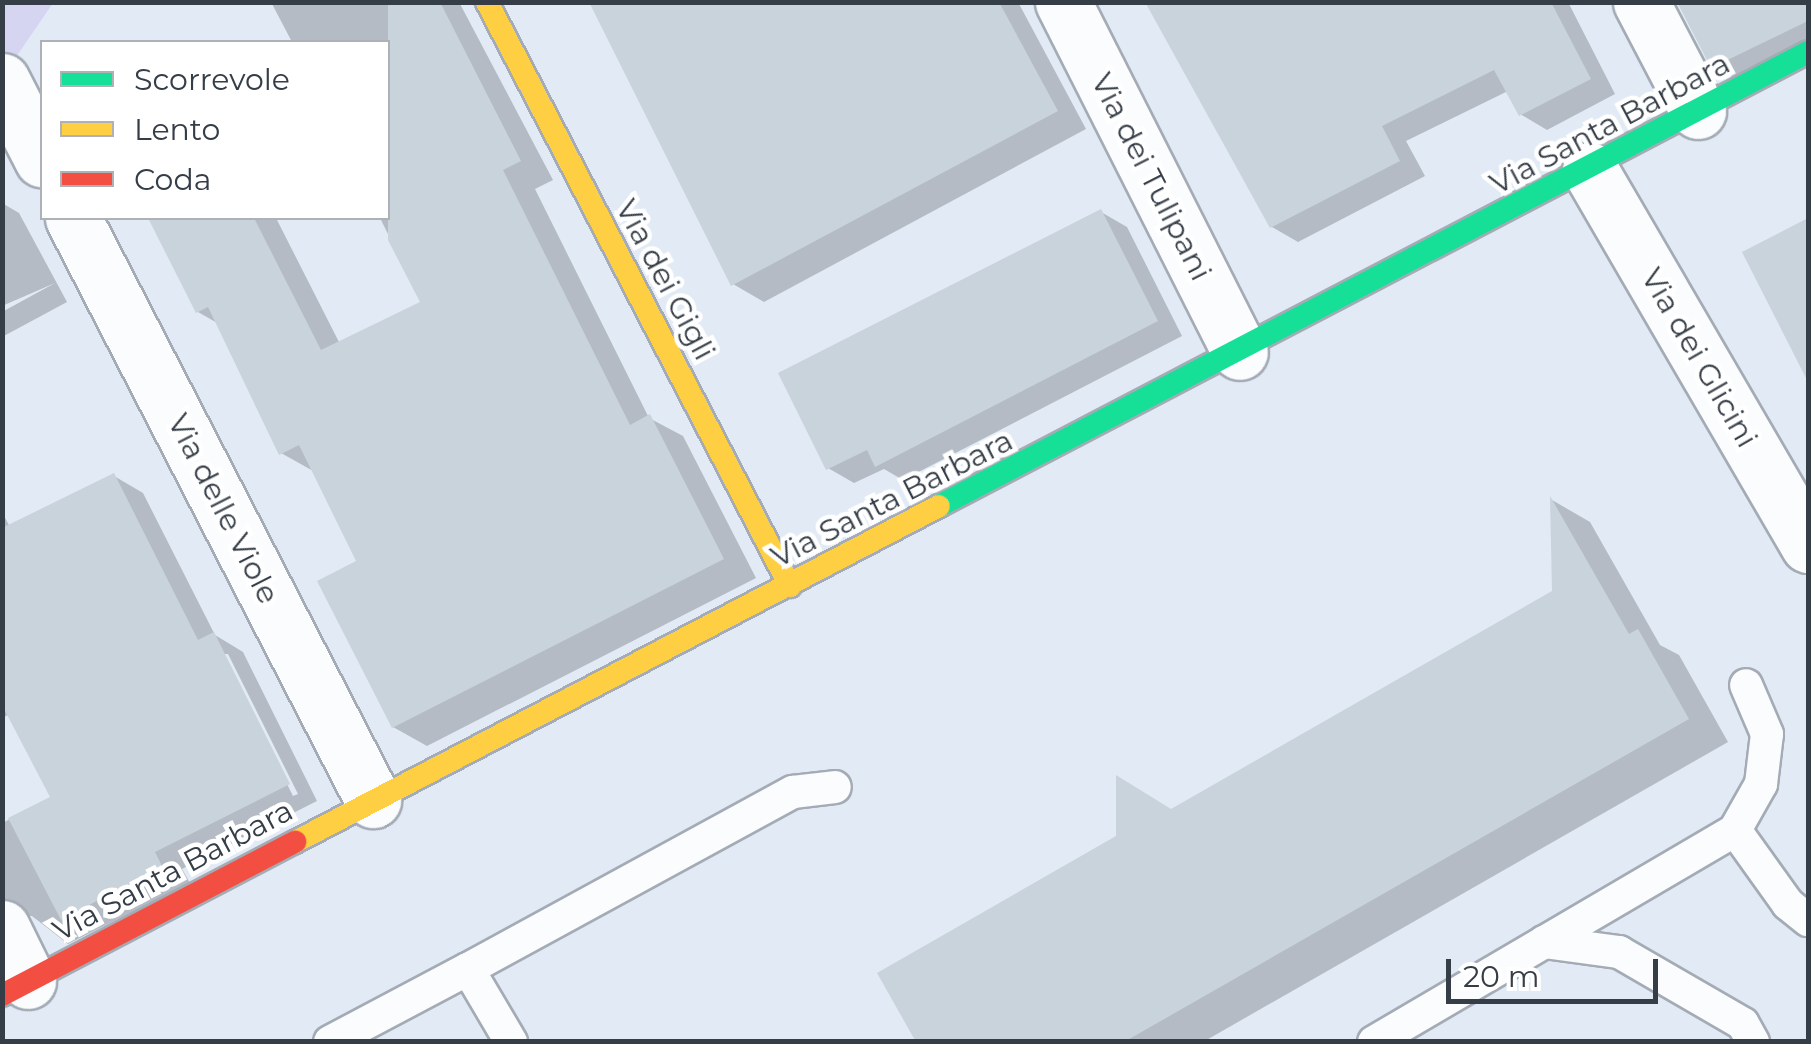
<!DOCTYPE html>
<html>
<head>
<meta charset="utf-8">
<style>
  body { margin:0 }
  #map { position:relative; width:1811px; height:1044px; overflow:hidden; background:#e1eaf5; font-family:Montserrat,sans-serif }
  div>[style] { position:absolute }
  .green>* { inset:0; background:#d5d5f2 }
  .shadow>* { inset:0; background:#0003 }
  .building>* { inset:0; background:#c9d3db }
  .roads { filter:drop-shadow(2px 0 #a4abb5) drop-shadow(-2px 0 #a4abb5) drop-shadow(0 2px #a4abb5) drop-shadow(0 -2px #a4abb5) }
  .lane>* { height:32px; margin:-16px; padding:0 16px; transform-origin:16px; border-radius:16px; background:#fafcfe }
  .street>* { height:55px; margin:-27.5px; padding:0 27.5px; transform-origin:27.5px; border-radius:27.5px; background:#fafcfe }
  .fast>* { height:22px; margin:-11px; padding:0 11px; transform-origin:11px; border-radius:11px; background:#16e098 }
  .slow>* { height:22px; margin:-11px; padding:0 11px; transform-origin:11px; border-radius:11px; background:#ffcf43 }
  .jam>* { height:22px; margin:-11px; padding:0 11px; transform-origin:11px; border-radius:11px; background:#f24e42 }
  span { translate:-50% -50%; white-space:nowrap; text-align:center; line-height:1.15; -webkit-text-stroke:9px #fff; paint-order:stroke }
  .street-label { font-size:30px; color:#353d47 }
  .frame { position:absolute; inset:0; border:5px solid #353d47; pointer-events:none }
  .legend { position:absolute; left:40px; top:40px; width:350px; height:180px; box-sizing:border-box; background:#fff; border:2px solid #aeb1b5; margin:0; padding:12px 18px; list-style:none; font-size:30px; color:#353d47 }
  .legend li { display:flex; align-items:center; gap:20px; height:50px }
  .legend b { width:50px; border:2px solid #aeb1b5 }
  .scale { position:absolute; left:1446px; top:959px; width:212px; height:45px; box-sizing:border-box; border:5px solid #353d47; border-top:0; padding-left:12px; font-size:30px; line-height:35px; white-space:nowrap; color:#353d47; -webkit-text-stroke:8px #fff; paint-order:stroke }
</style>
</head>
<body>
<div id="map">
  <div class="green">
    <i style="clip-path:polygon(3px 3px,53px 3px,3px 76px)"></i>
  </div>
  <div class="shadow">
    <i style="clip-path:polygon(271px 2px,459px 2px,553px 180px,535px 189px,649px 418px,683px 436px,756px 578px,427px 746px,393px 727px,359px 562px,315px 472px,281px 453px,219px 324px,198px 312px,150px 218px,276px 218px,340px 344px,423px 304px,380px 218px,388px 218px,388px 42px,292px 42px)"></i>
    <i style="clip-path:polygon(591px 2px,1018px 2px,1086px 129px,764px 302px,733px 284px)"></i>
    <i style="clip-path:polygon(1148px 2px,1568px 2px,1615px 94px,1547px 130px,1520px 114px,1508px 91px,1406px 141px,1425px 176px,1298px 242px,1272px 227px)"></i>
    <i style="clip-path:polygon(1679px 2px,1808px 2px,1808px 52px,1746px 85px,1713px 66px)"></i>
    <i style="clip-path:polygon(2px 203px,19px 213px,67px 302px,2px 337px,2px 312px,55px 283px,2px 306px)"></i>
    <i style="clip-path:polygon(1101px 212px,1127px 227px,1182px 336px,903px 480px,884px 469px,854px 483px,828px 468px)"></i>
    <i style="clip-path:polygon(1808px 221px,1808px 369px,1746px 253px)"></i>
    <i style="clip-path:polygon(evenodd,114px 476px,143px 493px,215px 635px,243px 652px,317px 801px,182px 869px,190px 883px,68px 944px,32px 916px,17px 916px,2px 937px,2px 823px,53px 798px,10px 714px,2px 718px,2px 512px,10px 527px,114px 476px,222px 654px,228px 654px,298px 794px,293px 796px,222px 654px)"></i>
    <i style="clip-path:polygon(1552px 500px,1590px 522px,1660px 645px,1679px 655px,1728px 742px,1203px 1042px,919px 1042px,1555px 592px)"></i>
  </div>
  <div class="building">
    <i style="clip-path:polygon(388px 2px,440px 2px,521px 161px,503px 170px,630px 425px,650px 414px,724px 559px,392px 728px,317px 581px,356px 561px,299px 445px,279px 455px,208px 307px,196px 313px,148px 218px,254px 218px,321px 350px,420px 302px,388px 240px)"></i>
    <i style="clip-path:polygon(589px 2px,999px 2px,1058px 111px,731px 286px)"></i>
    <i style="clip-path:polygon(1145px 2px,1551px 2px,1591px 79px,1519px 116px,1494px 70px,1382px 126px,1400px 161px,1270px 228px)"></i>
    <i style="clip-path:polygon(1677px 2px,1808px 2px,1808px 21px,1711px 68px)"></i>
    <i style="clip-path:polygon(1101px 209px,1158px 321px,875px 467px,867px 450px,826px 470px,778px 373px)"></i>
    <i style="clip-path:polygon(1808px 218px,1808px 382px,1742px 252px)"></i>
    <i style="clip-path:polygon(114px 473px,198px 640px,214px 632px,290px 784px,155px 852px,162px 866px,61px 920px,8px 818px,50px 797px,2px 705px,2px 528px)"></i>
    <i style="clip-path:polygon(1550px 496px,1629px 634px,1638px 629px,1689px 719px,1124px 1042px,916px 1042px,877px 973px,1116px 836px,1116px 775px,1171px 809px,1552px 591px)"></i>
  </div>
  <div class="roads">
    <div class="lane">
      <i style="left:1735px;top:830px;width:91px;rotate:54.4deg"></i>
      <i style="left:1788px;top:904px;width:26px;rotate:39deg"></i>
      <i style="left:1544px;top:942px;width:76px;rotate:7.6deg"></i>
      <i style="left:1619px;top:952px;width:143px;rotate:30.1deg"></i>
      <i style="left:1743px;top:1024px;width:21px;rotate:61deg"></i>
      <i style="left:468px;top:969px;width:370px;rotate:-28.6deg"></i>
      <i style="left:793px;top:792px;width:42px;rotate:-6.8deg"></i>
      <i style="left:330px;top:1042px;width:156px;rotate:-27.9deg"></i>
      <i style="left:468px;top:969px;width:85px;rotate:59.5deg"></i>
      <i style="left:1374px;top:1042px;width:419px;rotate:-30.4deg"></i>
      <i style="left:1735px;top:830px;width:53px;rotate:-60.5deg"></i>
      <i style="left:1761px;top:784px;width:50px;rotate:-83.2deg"></i>
      <i style="left:1767px;top:734px;width:53px;rotate:-113.2deg"></i>
    </div>
    <div class="street">
      <i style="left:1063px;top:2px;width:392px;rotate:63.2deg"></i>
      <i style="left:1641px;top:2px;width:123px;rotate:62.4deg"></i>
      <i style="left:2px;top:81px;width:88px;rotate:62.9deg"></i>
      <i style="left:1590px;top:170px;width:434px;rotate:59.8deg"></i>
      <i style="left:73px;top:218px;width:655px;rotate:62.73deg"></i>
      <i style="left:2px;top:928px;width:59px;rotate:63.9deg"></i>
    </div>
    <div class="fast">
      <i style="left:939px;top:506px;width:980px;rotate:-27.58deg"></i>
    </div>
    <div class="slow">
      <i style="left:487px;top:2px;width:658px;rotate:62.58deg"></i>
      <i style="left:295px;top:842px;width:726px;rotate:-27.55deg"></i>
    </div>
    <div class="jam">
      <i style="left:2px;top:995px;width:331px;rotate:-27.6deg"></i>
    </div>
  </div>
  <div class="street-label">
    <span style="left:1610px;top:124px;rotate:-28deg">Via Santa Barbara</span>
    <span style="left:1151px;top:177px;rotate:63deg">Via dei Tulipani</span>
    <span style="left:665px;top:280px;rotate:62deg">Via dei Gigli</span>
    <span style="left:1699px;top:358px;rotate:60deg">Via dei Glicini</span>
    <span style="left:892px;top:499px;rotate:-27deg">Via Santa Barbara</span>
    <span style="left:223px;top:509px;rotate:63deg">Via delle Viole</span>
    <span style="left:173px;top:871px;rotate:-28deg">Via Santa Barbara</span>
  </div>
  <div class="frame"></div>
  <ul class="legend">
  <li><b style="height:12px;background:#16e098"></b>Scorrevole</li>
  <li><b style="height:12px;background:#ffcf43"></b>Lento</li>
  <li><b style="height:12px;background:#f24e42"></b>Coda</li>
  </ul>
  <div class="scale">20 m</div>
</div>
</body>
</html>
